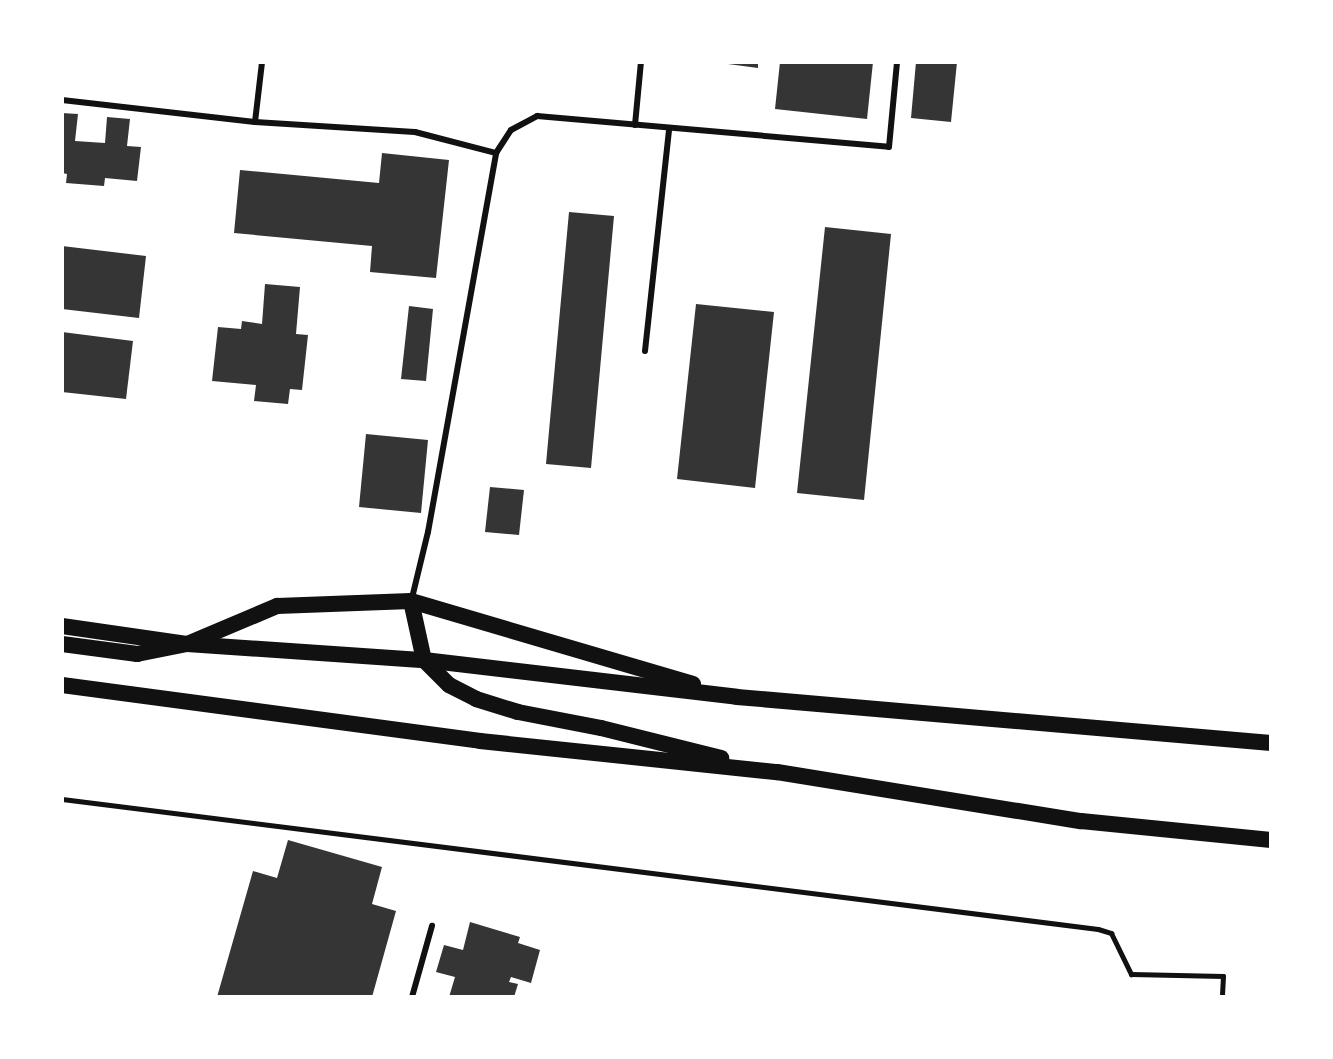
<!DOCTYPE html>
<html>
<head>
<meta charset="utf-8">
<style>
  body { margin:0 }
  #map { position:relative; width:1333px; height:1059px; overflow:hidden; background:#fff; font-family:"Alegreya Sans",sans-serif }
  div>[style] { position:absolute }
  .building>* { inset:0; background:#353535 }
  .path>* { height:5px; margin:-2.5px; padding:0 2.5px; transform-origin:2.5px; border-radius:2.5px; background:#111 }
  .service>* { height:6px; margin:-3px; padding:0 3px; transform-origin:3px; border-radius:3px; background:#111 }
  .secondary>* { height:16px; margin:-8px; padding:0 8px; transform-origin:8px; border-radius:8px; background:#111 }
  span { translate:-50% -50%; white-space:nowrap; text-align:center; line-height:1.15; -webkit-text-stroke:8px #fff; paint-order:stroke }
  .frame { position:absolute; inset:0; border:64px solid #fff; pointer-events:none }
</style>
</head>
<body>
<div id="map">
  <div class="building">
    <i style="clip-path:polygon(713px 62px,758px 62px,758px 68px)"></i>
    <i style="clip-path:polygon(780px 62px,873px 62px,867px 119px,775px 109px)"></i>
    <i style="clip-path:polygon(916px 62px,957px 62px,951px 122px,911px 118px)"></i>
    <i style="clip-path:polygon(62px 113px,78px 114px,75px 141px,105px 143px,107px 117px,130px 119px,127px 146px,141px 147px,137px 181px,105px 178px,104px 186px,66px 183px,67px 174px,62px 173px)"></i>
    <i style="clip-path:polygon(382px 153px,449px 160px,436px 278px,370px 272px,372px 246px,234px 233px,240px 170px,379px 183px)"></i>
    <i style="clip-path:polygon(569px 212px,614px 216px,591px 468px,546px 464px)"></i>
    <i style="clip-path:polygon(825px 227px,891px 234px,864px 500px,797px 493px)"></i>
    <i style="clip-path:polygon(62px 246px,146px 256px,139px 318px,62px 309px)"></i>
    <i style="clip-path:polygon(265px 284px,300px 287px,296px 334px,308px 335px,302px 390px,290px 389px,288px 404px,254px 401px,256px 385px,212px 381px,218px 327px,241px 329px,242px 321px,262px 324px)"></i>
    <i style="clip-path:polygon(696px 304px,774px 312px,755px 488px,677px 479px)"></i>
    <i style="clip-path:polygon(409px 306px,433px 309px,426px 381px,401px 379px)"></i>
    <i style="clip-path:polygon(62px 332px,133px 341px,126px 399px,62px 392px)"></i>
    <i style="clip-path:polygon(366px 434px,428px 440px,421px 513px,359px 507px)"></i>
    <i style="clip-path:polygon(490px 487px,524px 490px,519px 535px,485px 532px)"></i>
    <i style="clip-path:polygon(288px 840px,382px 867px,372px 904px,396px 911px,372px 997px,217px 997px,253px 871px,277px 878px)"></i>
    <i style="clip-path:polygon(470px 922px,520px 937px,518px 943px,540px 950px,531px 983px,511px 977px,509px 982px,518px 984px,514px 997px,449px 997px,455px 977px,436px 972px,444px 945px,463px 950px)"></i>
  </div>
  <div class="path">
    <i style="left:62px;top:799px;width:1044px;rotate:7.15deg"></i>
    <i style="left:1098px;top:929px;width:14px;rotate:17deg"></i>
    <i style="left:1111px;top:933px;width:46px;rotate:64deg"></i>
    <i style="left:1131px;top:974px;width:92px;rotate:1.2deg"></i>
    <i style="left:1223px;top:976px;width:21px;rotate:93deg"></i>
  </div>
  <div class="service">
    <i style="left:62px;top:100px;width:194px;rotate:6.5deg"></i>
    <i style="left:255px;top:122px;width:160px;rotate:3.6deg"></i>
    <i style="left:415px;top:132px;width:84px;rotate:14.5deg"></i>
    <i style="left:255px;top:122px;width:60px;rotate:-83.3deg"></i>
    <i style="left:635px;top:125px;width:63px;rotate:-84.6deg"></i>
    <i style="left:645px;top:351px;width:223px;rotate:-83.8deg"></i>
    <i style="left:412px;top:598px;width:68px;rotate:-76.4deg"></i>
    <i style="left:428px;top:532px;width:385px;rotate:-79.8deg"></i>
    <i style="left:496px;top:153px;width:27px;rotate:-57deg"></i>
    <i style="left:511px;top:130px;width:30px;rotate:-28deg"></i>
    <i style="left:537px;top:116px;width:353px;rotate:5deg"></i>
    <i style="left:889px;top:147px;width:85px;rotate:-84.6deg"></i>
    <i style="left:412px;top:997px;width:74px;rotate:-74.3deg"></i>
  </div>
  <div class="secondary">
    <i style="left:411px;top:601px;width:60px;rotate:77.6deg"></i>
    <i style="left:424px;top:660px;width:35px;rotate:45deg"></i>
    <i style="left:449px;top:685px;width:30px;rotate:27deg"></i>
    <i style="left:476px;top:699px;width:44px;rotate:17.2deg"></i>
    <i style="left:518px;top:712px;width:85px;rotate:10.9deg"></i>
    <i style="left:601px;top:728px;width:124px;rotate:14deg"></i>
    <i style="left:62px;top:626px;width:126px;rotate:8.2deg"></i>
    <i style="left:187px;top:644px;width:238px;rotate:3.9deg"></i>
    <i style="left:424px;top:660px;width:315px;rotate:6.7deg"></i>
    <i style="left:737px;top:697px;width:536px;rotate:4.92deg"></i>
    <i style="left:62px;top:644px;width:76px;rotate:7.6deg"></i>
    <i style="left:137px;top:654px;width:51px;rotate:-11.3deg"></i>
    <i style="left:187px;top:644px;width:98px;rotate:-22.9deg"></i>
    <i style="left:277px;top:606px;width:134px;rotate:-2.1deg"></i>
    <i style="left:411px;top:601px;width:294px;rotate:16.4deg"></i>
    <i style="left:62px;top:685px;width:422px;rotate:7.6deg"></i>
    <i style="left:480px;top:741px;width:299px;rotate:6deg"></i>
    <i style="left:777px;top:772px;width:308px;rotate:9.2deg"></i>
    <i style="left:1081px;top:821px;width:191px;rotate:5.7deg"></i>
  </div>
  <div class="frame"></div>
</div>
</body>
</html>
